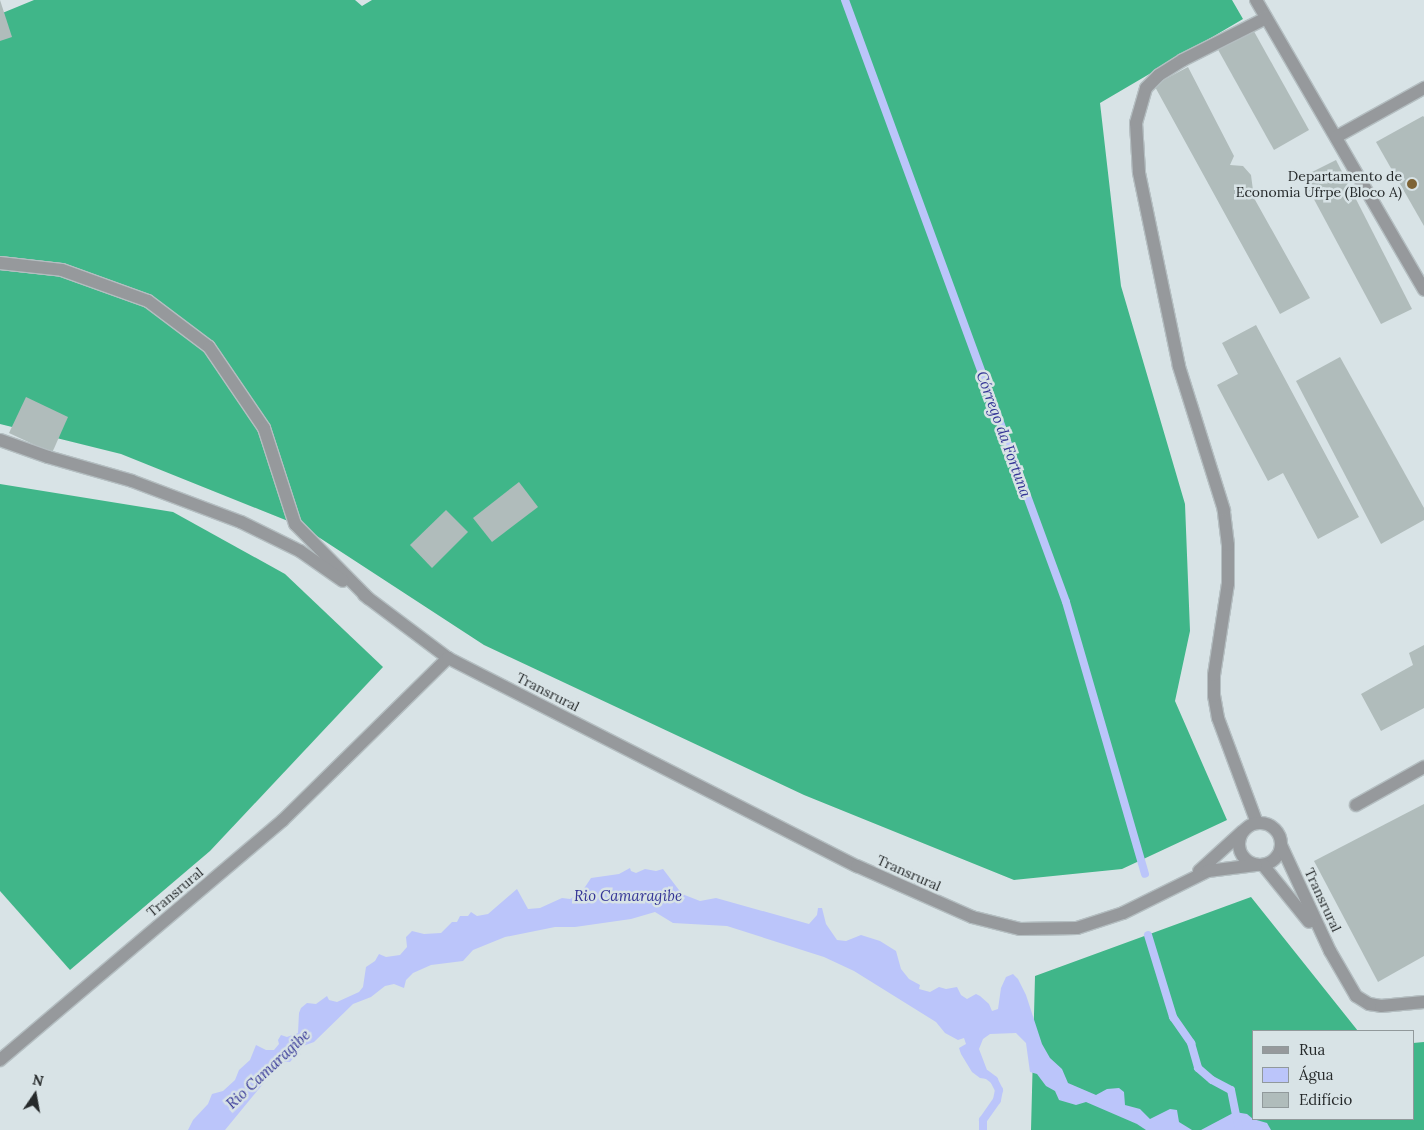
<!DOCTYPE html>
<html>
<head>
<meta charset="utf-8">
<style>
  body { margin:0 }
  #map { position:relative; width:1424px; height:1130px; overflow:hidden; background:#d8e3e6; font-family:Lora,serif }
  div>[style] { position:absolute }
  .forest>* { inset:0; background:#40b689 }
  .water>* { inset:0; background:#bbc5fa }
  .stream>* { height:8px; margin:-4px; padding:0 4px; transform-origin:4px; border-radius:4px; background:#bbc5fa }
  .building>* { inset:0; background:#b0bcbb }
  .roads { filter:drop-shadow(1px 0 #b4bec1) drop-shadow(-1px 0 #b4bec1) drop-shadow(0 1px #b4bec1) drop-shadow(0 -1px #b4bec1) }
  .minor>* { height:12px; margin:-6px; padding:0 6px; transform-origin:6px; border-radius:6px; background:#96999c }
  .minor>.ring { margin:-6px; padding:0; box-sizing:content-box; background:none; border:12px solid #96999c; border-radius:50% }
  .dots>* { width:14px; height:14px; translate:-50% -50%; box-sizing:border-box; border:2px solid #d8e3e6; border-radius:50% }
  span { translate:-50% -50%; white-space:nowrap; text-align:center; line-height:1.15; -webkit-text-stroke:5px #d8e3e6; paint-order:stroke }
  .poi-label { font-size:14px; color:#262a2b }
  .right { translate:-100% -50%; text-align:right }
  .street-label { font-size:14px; color:#262a2b }
  .water-label { font-size:15px; color:#343596; font-style:italic }
  .legend { position:absolute; left:1252px; top:1030px; width:162px; height:90px; box-sizing:border-box; background:#d8e3e6; border:1px solid #91999b; margin:0; padding:6px 9px; list-style:none; font-size:15px; color:#262a2b }
  .legend li { display:flex; align-items:center; gap:10px; height:25px }
  .legend b { width:25px; border:1px solid #91999b }
  .north { position:absolute; left:10px; top:1070px; width:50px; height:50px; -webkit-text-stroke:4px #d8e3e6; paint-order:stroke; rotate:12deg; font-size:14px; font-weight:700; line-height:20px; text-align:center; color:#262a2b }
  .north::after { content:''; display:block; margin:auto; width:18px; height:22px; background:#262a2b; clip-path:polygon(50% 0,100% 100%,50% 72%,0 100%) }
</style>
</head>
<body>
<div id="map">
  <div class="forest">
    <i style="clip-path:polygon(34px 0,355px 0,362px 6px,372px 0,1232px 0,1243px 19px,1100px 103px,1121px 286px,1185px 504px,1190px 631px,1175px 701px,1227px 820px,1122px 869px,1014px 880px,804px 795px,484px 645px,303px 527px,121px 454px,0 424px,0 14px)"></i>
    <i style="clip-path:polygon(0 484px,173px 512px,285px 574px,383px 667px,210px 851px,70px 970px,0 891px)"></i>
    <i style="clip-path:polygon(1251px 897px,1358px 1031px,1253px 1031px,1253px 1119px,1413px 1119px,1413px 1043px,1424px 1042px,1424px 1130px,1031px 1130px,1035px 976px)"></i>
  </div>
  <div class="water">
    <i style="clip-path:polygon(630px 868px,631px 871px,636px 873px,645px 869px,656px 871px,663px 869px,682px 894px,700px 901px,716px 898px,809px 924px,817px 915px,818px 908px,822px 908px,826px 924px,837px 940px,846px 941px,861px 935px,880px 941px,896px 951px,901px 969px,909px 979px,920px 985px,919px 989px,930px 992px,939px 987px,946px 989px,957px 987px,961px 995px,967px 999px,976px 994px,980px 996px,989px 1004px,992px 1011px,998px 1009px,1001px 988px,1006px 977px,1013px 974px,1018px 979px,1026px 995px,1042px 1044px,1050px 1058px,1062px 1069px,1068px 1083px,1096px 1095px,1107px 1089px,1119px 1088px,1124px 1092px,1125px 1105px,1140px 1109px,1150px 1119px,1170px 1109px,1177px 1110px,1179px 1122px,1192px 1130px,1146px 1130px,1137px 1124px,1086px 1102px,1076px 1105px,1059px 1100px,1055px 1091px,1046px 1086px,1037px 1074px,1030px 1072px,1026px 1043px,1016px 1033px,990px 1034px,983px 1039px,979px 1049px,987px 1070px,994px 1080px,980px 1078px,972px 1072px,961px 1054px,959px 1048px,966px 1044px,964px 1038px,958px 1040px,945px 1033px,936px 1022px,854px 971px,824px 957px,727px 926px,673px 923px,655px 912px,631px 919px,575px 927px,555px 927px,505px 937px,473px 950px,463px 961px,431px 965px,413px 973px,406px 980px,404px 988px,394px 984px,385px 986px,371px 997px,353px 1004px,314px 1042px,303px 1046px,290px 1062px,281px 1062px,225px 1130px,188px 1130px,193px 1120px,208px 1104px,212px 1094px,223px 1091px,235px 1080px,239px 1070px,250px 1060px,256px 1045px,266px 1050px,274px 1050px,279px 1044px,278px 1040px,281px 1035px,287px 1037px,298px 1033px,299px 1013px,301px 1008px,307px 1003px,316px 1004px,327px 996px,329px 1000px,337px 1002px,359px 992px,363px 987px,366px 967px,375px 961px,379px 954px,386px 957px,400px 955px,407px 947px,406px 937px,412px 931px,424px 934px,441px 933px,452px 922px,457px 922px,460px 916px,468px 916px,471px 912px,477px 916px,488px 914px,517px 889px,528px 909px,540px 908px,562px 898px,570px 899px,581px 893px,591px 878px,619px 874px)"></i>
    <i style="clip-path:polygon(1235px 1112px,1247px 1114px,1253px 1119px,1267px 1123px,1271px 1130px,1201px 1130px)"></i>
  </div>
  <div class="stream">
    <i style="left:845px;top:0;width:641px;rotate:69.84deg"></i>
    <i style="left:1066px;top:602px;width:283px;rotate:73.8deg"></i>
    <i style="left:1148px;top:935px;width:86px;rotate:73deg"></i>
    <i style="left:1173px;top:1017px;width:32px;rotate:55deg"></i>
    <i style="left:1191px;top:1043px;width:26px;rotate:74deg"></i>
    <i style="left:1198px;top:1068px;width:18px;rotate:41deg"></i>
    <i style="left:1212px;top:1080px;width:21px;rotate:28deg"></i>
    <i style="left:1231px;top:1090px;width:41px;rotate:78.7deg"></i>
    <i style="left:983px;top:1130px;width:10px;rotate:-90deg"></i>
    <i style="left:983px;top:1120px;width:24px;rotate:-55deg"></i>
    <i style="left:997px;top:1100px;width:10px;rotate:-79deg"></i>
    <i style="left:999px;top:1090px;width:11px;rotate:-117deg"></i>
    <i style="left:994px;top:1080px;width:10px;rotate:-143deg"></i>
  </div>
  <div class="building">
    <i style="clip-path:polygon(0 0,12px 37px,0 41px)"></i>
    <i style="clip-path:polygon(1251px 26px,1309px 130px,1274px 150px,1216px 46px)"></i>
    <i style="clip-path:polygon(1188px 67px,1234px 156px,1230px 165px,1243px 166px,1251px 175px,1254px 198px,1310px 298px,1280px 314px,1154px 85px)"></i>
    <i style="clip-path:polygon(1423px 116px,1424px 117px,1424px 226px,1376px 142px)"></i>
    <i style="clip-path:polygon(1336px 160px,1412px 309px,1381px 324px,1302px 177px)"></i>
    <i style="clip-path:polygon(1256px 325px,1359px 517px,1318px 539px,1283px 473px,1268px 481px,1217px 385px,1238px 374px,1222px 343px)"></i>
    <i style="clip-path:polygon(1340px 357px,1424px 508px,1424px 520px,1381px 544px,1296px 381px)"></i>
    <i style="clip-path:polygon(26px 397px,68px 417px,52px 453px,9px 433px)"></i>
    <i style="clip-path:polygon(519px 482px,538px 507px,492px 542px,473px 518px)"></i>
    <i style="clip-path:polygon(446px 510px,468px 532px,432px 568px,410px 545px)"></i>
    <i style="clip-path:polygon(1424px 645px,1424px 708px,1381px 731px,1361px 694px,1413px 665px,1409px 653px)"></i>
    <i style="clip-path:polygon(1424px 804px,1424px 956px,1378px 982px,1314px 861px)"></i>
  </div>
  <div class="roads">
    <div class="minor">
      <i style="left:1256px;top:0;width:335px;rotate:59.9deg"></i>
      <i style="left:1336px;top:137px;width:101px;rotate:-29.1deg"></i>
      <i style="left:0;top:263px;width:62px;rotate:6.4deg"></i>
      <i style="left:62px;top:270px;width:91px;rotate:19.8deg"></i>
      <i style="left:148px;top:301px;width:76px;rotate:37deg"></i>
      <i style="left:209px;top:347px;width:98px;rotate:55.8deg"></i>
      <i style="left:264px;top:428px;width:101px;rotate:72.1deg"></i>
      <i style="left:295px;top:524px;width:105px;rotate:45.4deg"></i>
      <i style="left:0;top:440px;width:51px;rotate:19.5deg"></i>
      <i style="left:48px;top:457px;width:87px;rotate:15.9deg"></i>
      <i style="left:132px;top:481px;width:116px;rotate:20.6deg"></i>
      <i style="left:241px;top:522px;width:66px;rotate:26.2deg"></i>
      <i style="left:300px;top:551px;width:52px;rotate:34.9deg"></i>
      <i style="left:364px;top:595px;width:105px;rotate:36.9deg"></i>
      <i style="left:1356px;top:805px;width:78px;rotate:-29.2deg"></i>
      <i style="left:1257px;top:823px;width:112px;rotate:-110.4deg"></i>
      <i style="left:1218px;top:718px;width:22px;rotate:-100deg"></i>
      <i style="left:1214px;top:696px;width:21px;rotate:-90deg"></i>
      <i style="left:1214px;top:675px;width:92px;rotate:-81.3deg"></i>
      <i style="left:1228px;top:584px;width:39px;rotate:-90deg"></i>
      <i style="left:1228px;top:545px;width:35px;rotate:-97deg"></i>
      <i style="left:1224px;top:510px;width:151px;rotate:-107.4deg"></i>
      <i style="left:1179px;top:366px;width:198px;rotate:-101.7deg"></i>
      <i style="left:1139px;top:172px;width:49px;rotate:-93.5deg"></i>
      <i style="left:1136px;top:123px;width:36px;rotate:-74deg"></i>
      <i style="left:1146px;top:88px;width:18px;rotate:-45deg"></i>
      <i style="left:1159px;top:75px;width:28px;rotate:-32deg"></i>
      <i style="left:1183px;top:60px;width:93px;rotate:-26.8deg"></i>
      <i class="ring" style="left:1239px;top:823px;width:30px;height:30px"></i>
      <i style="left:1281px;top:845px;width:117px;rotate:65.2deg"></i>
      <i style="left:1330px;top:951px;width:52px;rotate:60deg"></i>
      <i style="left:1356px;top:996px;width:15px;rotate:32deg"></i>
      <i style="left:1369px;top:1004px;width:12px;rotate:9deg"></i>
      <i style="left:1381px;top:1006px;width:43px;rotate:-5.3deg"></i>
      <i style="left:1263px;top:865px;width:73px;rotate:51.1deg"></i>
      <i style="left:1199px;top:871px;width:59px;rotate:-42.3deg"></i>
      <i style="left:0;top:1060px;width:370px;rotate:-40.3deg"></i>
      <i style="left:282px;top:821px;width:233px;rotate:-44.5deg"></i>
      <i style="left:448px;top:658px;width:459px;rotate:27deg"></i>
      <i style="left:857px;top:866px;width:126px;rotate:23.9deg"></i>
      <i style="left:972px;top:917px;width:49px;rotate:14deg"></i>
      <i style="left:1020px;top:929px;width:57px;rotate:-1deg"></i>
      <i style="left:1077px;top:928px;width:48px;rotate:-18.1deg"></i>
      <i style="left:1123px;top:913px;width:95px;rotate:-26.3deg"></i>
      <i style="left:1208px;top:871px;width:48px;rotate:-7.1deg"></i>
    </div>
  </div>
  <div class="dots">
    <i style="left:1412px;top:184px;background:#7e6335"></i>
  </div>
  <div class="poi-label">
    <span class="right" style="left:1402px;top:184px">Departamento de<br>Economia Ufrpe (Bloco A)</span>
  </div>
  <div class="street-label">
    <span style="left:548px;top:692px;rotate:27deg">Transrural</span>
    <span style="left:909px;top:873px;rotate:24deg">Transrural</span>
    <span style="left:175px;top:892px;rotate:-40deg">Transrural</span>
    <span style="left:1323px;top:900px;rotate:65deg">Transrural</span>
  </div>
  <div class="water-label">
    <span style="left:1004px;top:434px;rotate:70deg">Córrego da Fortuna</span>
    <span style="left:628px;top:896px">Rio Camaragibe</span>
    <span style="left:268px;top:1069px;rotate:-43deg">Rio Camaragibe</span>
  </div>
  <ul class="legend">
  <li><b style="height:6px;background:#96999c"></b>Rua</li>
  <li><b style="height:14px;background:#bbc5fa"></b>Água</li>
  <li><b style="height:14px;background:#b0bcbb"></b>Edifício</li>
  </ul>
  <div class="north">N</div>
</div>
</body>
</html>
